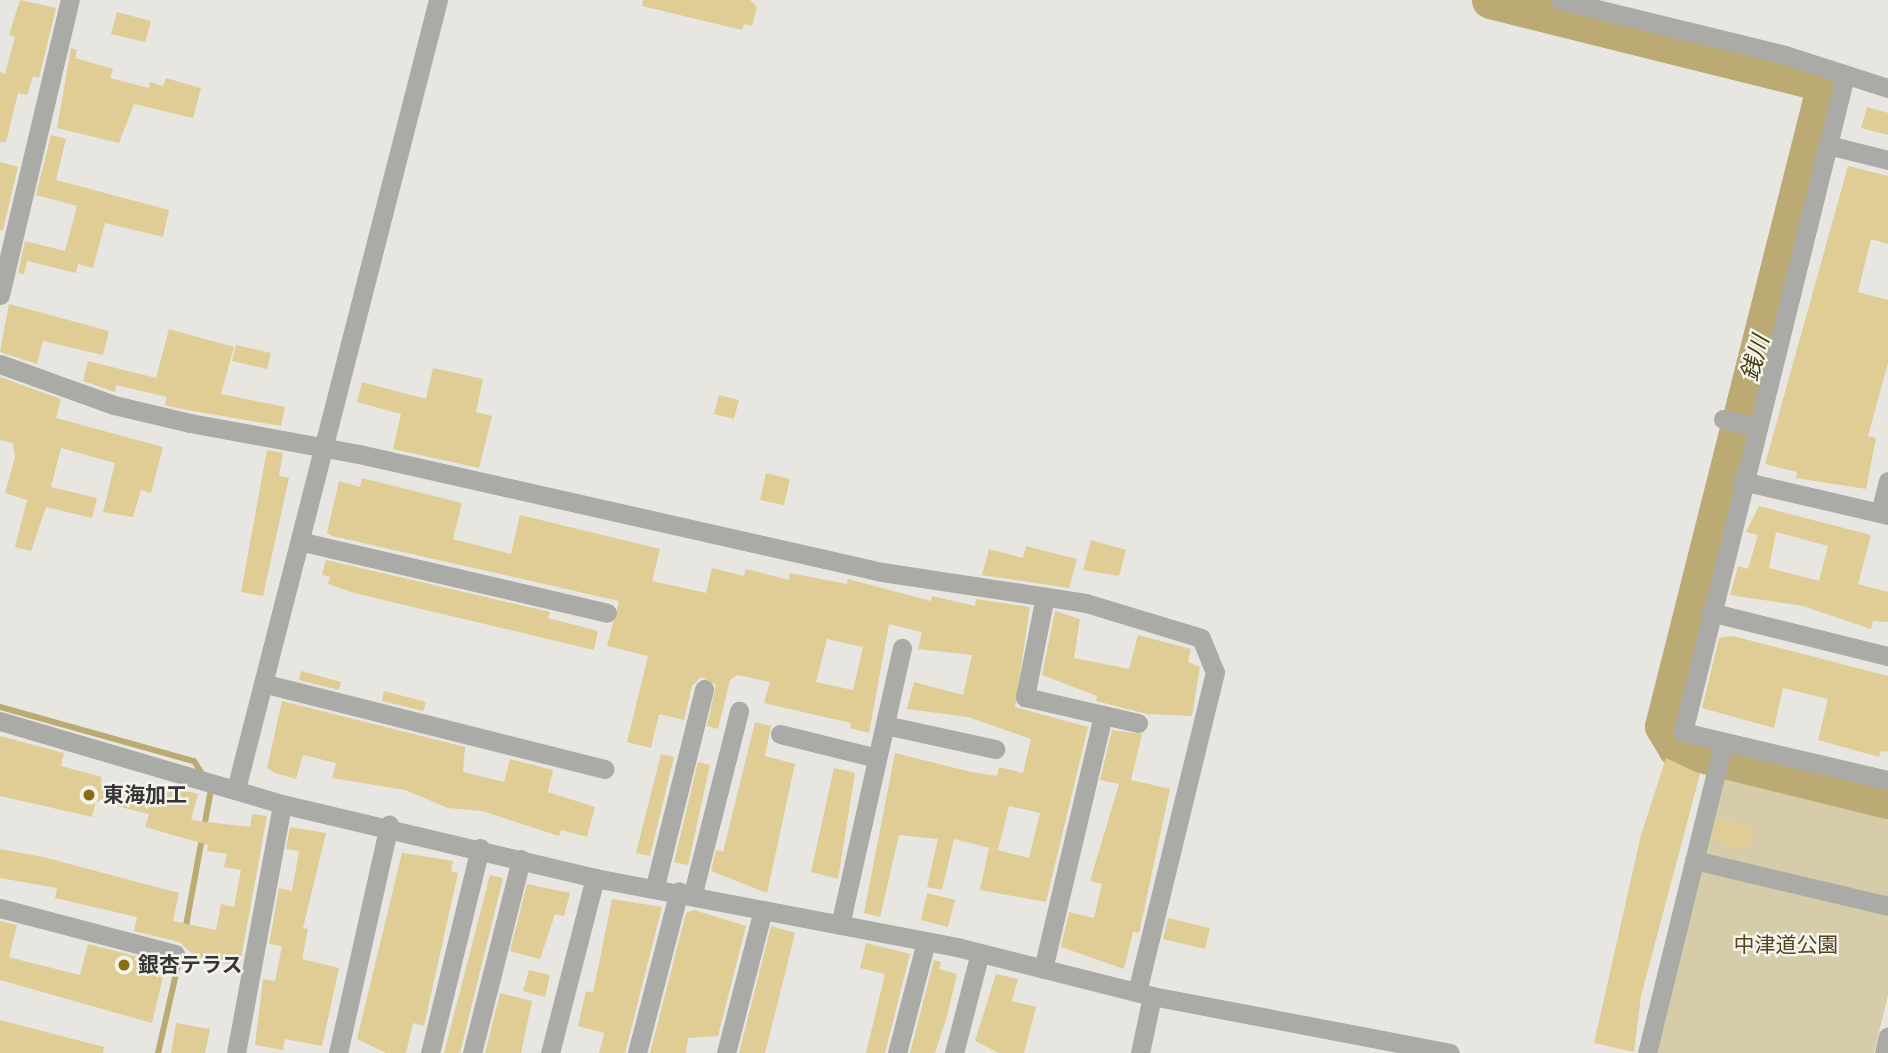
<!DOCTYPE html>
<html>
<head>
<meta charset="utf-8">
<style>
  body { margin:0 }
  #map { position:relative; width:1888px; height:1053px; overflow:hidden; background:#e8e6e0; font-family:"Space Grotesk","Noto Sans JP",sans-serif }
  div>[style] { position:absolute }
  .green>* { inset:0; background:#d7ccaa }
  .stream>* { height:6px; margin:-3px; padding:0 3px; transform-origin:3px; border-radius:3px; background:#bcaa74 }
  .river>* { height:37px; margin:-18.5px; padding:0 18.5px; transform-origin:18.5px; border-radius:18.5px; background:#bcaa74 }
  .building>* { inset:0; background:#dfcd95 }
  .minor>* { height:19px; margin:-9.5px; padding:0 9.5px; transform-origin:9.5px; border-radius:9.5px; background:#aaaaa7 }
  .tertiary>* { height:19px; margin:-9.5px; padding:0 9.5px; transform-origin:9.5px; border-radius:9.5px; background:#aaaaa7 }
  .dots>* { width:19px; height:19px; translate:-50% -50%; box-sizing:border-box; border:4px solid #f5f3ed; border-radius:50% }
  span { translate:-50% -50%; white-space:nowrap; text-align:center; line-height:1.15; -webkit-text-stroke:5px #f5f3ed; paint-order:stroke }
  .poi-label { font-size:21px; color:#373634; font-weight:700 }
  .left { translate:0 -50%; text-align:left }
  .park-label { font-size:21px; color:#53461a }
  .water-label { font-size:23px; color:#483b0e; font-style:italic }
</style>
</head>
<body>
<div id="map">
  <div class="green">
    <i style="clip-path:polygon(1721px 768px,1888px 807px,1888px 995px,1874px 1053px,1654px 1053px)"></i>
  </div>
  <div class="stream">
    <i style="left:0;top:707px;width:201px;rotate:15.6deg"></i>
    <i style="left:194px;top:761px;width:19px;rotate:58deg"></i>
    <i style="left:185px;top:931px;width:144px;rotate:-79.6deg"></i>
    <i style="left:158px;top:1053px;width:99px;rotate:-77.2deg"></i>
  </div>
  <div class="river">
    <i style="left:1490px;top:0;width:338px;rotate:14deg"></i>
    <i style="left:1818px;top:82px;width:15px;rotate:74deg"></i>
    <i style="left:1822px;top:96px;width:650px;rotate:104.16deg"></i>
    <i style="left:1663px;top:726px;width:26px;rotate:59deg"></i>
    <i style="left:1676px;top:748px;width:218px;rotate:13.8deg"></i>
  </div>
  <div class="building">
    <i style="clip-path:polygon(20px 0,56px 8px,39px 78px,33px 76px,27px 95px,18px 93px,6px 142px,0 142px,0 72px,5px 74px,15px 37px,9px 35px)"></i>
    <i style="clip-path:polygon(643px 0,750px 0,757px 7px,752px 26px,744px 24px,742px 30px,642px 6px)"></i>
    <i style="clip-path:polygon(117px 12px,151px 21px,145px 42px,111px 34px)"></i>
    <i style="clip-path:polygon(71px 48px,77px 50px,75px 58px,113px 69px,110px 78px,149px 88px,150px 82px,163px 86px,166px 78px,201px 88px,193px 118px,134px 104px,119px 143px,57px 128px)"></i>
    <i style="clip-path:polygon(1867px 107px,1888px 113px,1888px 135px,1861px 128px)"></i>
    <i style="clip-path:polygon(51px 135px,66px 139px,56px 180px,169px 210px,163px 237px,105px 223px,93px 268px,78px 264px,76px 273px,27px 261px,24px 274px,18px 273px,25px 241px,65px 251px,77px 206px,36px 195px)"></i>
    <i style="clip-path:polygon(0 162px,18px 167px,3px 230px,0 230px)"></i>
    <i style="clip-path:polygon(1848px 166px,1888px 176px,1888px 244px,1871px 239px,1858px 292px,1888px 300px,1888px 363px,1868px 436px,1876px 438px,1866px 489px,1796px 478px,1797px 472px,1765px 464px)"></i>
    <i style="clip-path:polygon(9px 304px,109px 331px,103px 355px,43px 341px,37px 364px,0 352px)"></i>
    <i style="clip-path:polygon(169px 329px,234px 347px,221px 394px,285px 407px,281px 426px,187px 410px,165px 405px,167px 397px,116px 385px,115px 392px,83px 381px,88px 361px,156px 378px)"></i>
    <i style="clip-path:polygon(236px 345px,271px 353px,267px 369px,232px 361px)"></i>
    <i style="clip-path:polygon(433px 368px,483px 379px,476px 412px,492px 416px,479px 468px,393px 449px,401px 414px,357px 402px,362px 382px,426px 399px)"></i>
    <i style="clip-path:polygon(0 377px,61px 399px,56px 418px,163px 447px,151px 493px,141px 490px,133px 517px,103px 512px,115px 463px,61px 448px,51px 487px,97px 498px,92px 518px,46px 507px,31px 551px,15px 547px,27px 500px,5px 493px,15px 457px,13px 443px,0 440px)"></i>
    <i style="clip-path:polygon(719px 395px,739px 400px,734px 419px,714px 414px)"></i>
    <i style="clip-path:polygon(267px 450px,283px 453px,279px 476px,289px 478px,263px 596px,241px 592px)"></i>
    <i style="clip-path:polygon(766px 473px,790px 479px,784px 505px,760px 500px)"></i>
    <i style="clip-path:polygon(evenodd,362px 478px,462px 503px,453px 539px,511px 554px,520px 515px,660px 549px,652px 581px,706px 593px,712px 568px,744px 576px,746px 569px,789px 580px,790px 573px,847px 584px,848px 579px,931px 601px,932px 596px,975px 606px,976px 599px,1030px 607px,1015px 707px,1088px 727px,1046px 902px,980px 890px,989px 848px,1029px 858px,1040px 813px,1009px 806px,998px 850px,954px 839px,942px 890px,927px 887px,938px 839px,899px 835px,880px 917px,864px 913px,895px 753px,971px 772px,997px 776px,999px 767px,1023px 773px,1031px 739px,968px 717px,907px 709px,914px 682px,963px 695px,972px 655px,918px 649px,922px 632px,889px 624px,869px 733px,850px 728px,851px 723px,764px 703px,770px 682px,737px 675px,730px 680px,718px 729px,707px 726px,716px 685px,701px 677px,692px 686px,684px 720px,659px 714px,651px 748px,627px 742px,648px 656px,607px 646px,619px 601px,332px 536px,327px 533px,339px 481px,360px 487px,362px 478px,827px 639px,863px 647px,853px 690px,816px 682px,827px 639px)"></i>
    <i style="clip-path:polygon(evenodd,1759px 506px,1871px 535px,1858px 584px,1888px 592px,1888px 622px,1873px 621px,1871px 629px,1803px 606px,1730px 595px,1738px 566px,1748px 569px,1758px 535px,1746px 532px,1759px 506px,1776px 532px,1828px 546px,1819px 581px,1769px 568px,1776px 532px)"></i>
    <i style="clip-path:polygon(1091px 540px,1126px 550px,1119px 576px,1083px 570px)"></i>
    <i style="clip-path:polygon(1026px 546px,1077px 559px,1069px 588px,982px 575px,989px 549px,1023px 558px)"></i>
    <i style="clip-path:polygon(326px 560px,550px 612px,548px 618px,598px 631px,594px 650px,354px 593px,328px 584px,330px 577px,322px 575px)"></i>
    <i style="clip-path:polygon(1055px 611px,1080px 619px,1074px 658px,1129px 669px,1138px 635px,1191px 649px,1188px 662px,1200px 667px,1192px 716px,1147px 714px,1096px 701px,1097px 696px,1042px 675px)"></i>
    <i style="clip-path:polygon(1733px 636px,1888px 676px,1888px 752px,1881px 751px,1879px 757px,1818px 740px,1828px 699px,1783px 688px,1774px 728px,1702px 708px,1719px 638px)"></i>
    <i style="clip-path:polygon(301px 671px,341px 682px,339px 690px,299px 680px)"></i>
    <i style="clip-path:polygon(384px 691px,426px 702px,423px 711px,382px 701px)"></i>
    <i style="clip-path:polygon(282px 701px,465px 747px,463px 772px,504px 782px,510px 759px,553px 770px,548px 792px,595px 807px,587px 837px,561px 830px,559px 836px,482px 811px,448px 808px,405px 790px,332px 778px,336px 763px,303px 755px,296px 779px,275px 773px,267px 768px)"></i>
    <i style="clip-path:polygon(755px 722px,771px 726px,765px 756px,795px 764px,767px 893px,711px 871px,716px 850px,723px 852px)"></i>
    <i style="clip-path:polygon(1112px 730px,1142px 734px,1131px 780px,1170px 789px,1139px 933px,1133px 932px,1124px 969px,1061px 947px,1069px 912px,1094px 918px,1102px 884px,1090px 881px,1119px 784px,1100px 780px)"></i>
    <i style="clip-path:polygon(0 736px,64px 753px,61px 766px,102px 777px,101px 783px,159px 798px,162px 785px,198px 794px,191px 820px,250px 827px,252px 814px,267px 816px,240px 964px,203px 963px,179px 942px,134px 931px,137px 917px,55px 898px,57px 888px,0 878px,0 849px,43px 857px,179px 893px,173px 921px,216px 930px,221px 904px,234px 907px,241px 870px,224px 867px,227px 854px,207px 851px,208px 845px,145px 827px,149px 814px,96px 801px,92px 817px,0 796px)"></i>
    <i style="clip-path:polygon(661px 754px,674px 757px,650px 856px,636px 853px)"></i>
    <i style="clip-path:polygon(1666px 758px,1700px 774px,1641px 996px,1634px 1052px,1594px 1043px,1641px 835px)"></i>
    <i style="clip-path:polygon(698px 762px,710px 765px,688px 865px,674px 862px)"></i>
    <i style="clip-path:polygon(834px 768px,855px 773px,838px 879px,811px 872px)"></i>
    <i style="clip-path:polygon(1717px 818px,1755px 826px,1751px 842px,1744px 849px,1712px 840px)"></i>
    <i style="clip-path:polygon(290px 827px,326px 833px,303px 928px,308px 929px,302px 959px,339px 968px,322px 1046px,285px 1039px,283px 1050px,255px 1045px,263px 979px,275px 981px,282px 946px,269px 944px,279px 888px,292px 891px,299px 851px,286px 849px)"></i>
    <i style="clip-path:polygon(402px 853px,453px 861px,451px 871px,458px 873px,424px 1026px,413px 1023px,406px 1053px,386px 1053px,357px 1039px)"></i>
    <i style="clip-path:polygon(490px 875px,503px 878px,460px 1053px,444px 1053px)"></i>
    <i style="clip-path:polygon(527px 884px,570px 893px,564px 916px,555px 914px,540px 959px,510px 951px)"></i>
    <i style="clip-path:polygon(927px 893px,955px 900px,948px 927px,921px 920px)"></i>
    <i style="clip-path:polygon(612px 899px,662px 907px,625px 1053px,599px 1053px,604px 1033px,578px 1026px,586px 991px,593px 993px)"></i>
    <i style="clip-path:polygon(694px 910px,746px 926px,718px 1036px,688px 1038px,686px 1053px,650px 1053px,686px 913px)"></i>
    <i style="clip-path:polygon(1168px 918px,1210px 928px,1205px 949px,1163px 939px)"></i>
    <i style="clip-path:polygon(0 921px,17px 925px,9px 957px,20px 960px,80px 975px,88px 944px,166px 964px,152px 1023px,0 980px)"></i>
    <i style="clip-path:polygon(771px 926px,795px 933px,784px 978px,765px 1053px,739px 1053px)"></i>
    <i style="clip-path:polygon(866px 943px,910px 954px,885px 1053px,866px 1053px,885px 974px,860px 968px)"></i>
    <i style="clip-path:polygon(934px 960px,941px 962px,939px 969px,957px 974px,947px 1016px,935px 1053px,910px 1053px)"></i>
    <i style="clip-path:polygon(529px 970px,550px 975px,545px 997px,523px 991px)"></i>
    <i style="clip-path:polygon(996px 974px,1018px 979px,1012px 1001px,1036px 1007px,1024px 1053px,999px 1053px,975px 1041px)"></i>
    <i style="clip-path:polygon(500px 993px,532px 1001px,521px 1053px,485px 1053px)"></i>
    <i style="clip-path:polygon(0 1020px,104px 1047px,103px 1053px,0 1053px)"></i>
    <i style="clip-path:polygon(176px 1023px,210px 1029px,205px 1053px,171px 1053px)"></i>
  </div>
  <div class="minor">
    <i style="left:1560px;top:0;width:232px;rotate:13.7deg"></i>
    <i style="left:1785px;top:55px;width:108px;rotate:17.8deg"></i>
    <i style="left:1845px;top:76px;width:676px;rotate:103.87deg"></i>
    <i style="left:1683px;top:732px;width:211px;rotate:13.2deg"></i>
    <i style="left:1832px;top:146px;width:58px;rotate:14deg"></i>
    <i style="left:0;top:295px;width:303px;rotate:-76.7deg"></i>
    <i style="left:0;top:364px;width:121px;rotate:19.8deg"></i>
    <i style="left:114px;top:405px;width:78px;rotate:13.3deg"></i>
    <i style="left:190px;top:423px;width:172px;rotate:10.4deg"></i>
    <i style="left:359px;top:454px;width:536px;rotate:12.71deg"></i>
    <i style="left:882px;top:572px;width:206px;rotate:8.6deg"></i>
    <i style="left:1086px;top:603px;width:120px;rotate:16.9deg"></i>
    <i style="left:1201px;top:638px;width:37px;rotate:68deg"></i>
    <i style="left:1215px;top:672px;width:329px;rotate:103.7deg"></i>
    <i style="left:1723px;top:419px;width:33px;rotate:14deg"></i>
    <i style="left:1742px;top:481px;width:150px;rotate:13.1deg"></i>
    <i style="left:1880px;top:513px;width:33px;rotate:-76deg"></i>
    <i style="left:303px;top:542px;width:312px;rotate:13.1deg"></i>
    <i style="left:1044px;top:601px;width:98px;rotate:101.2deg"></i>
    <i style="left:1025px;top:697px;width:116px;rotate:13deg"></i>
    <i style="left:1710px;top:612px;width:183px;rotate:13.9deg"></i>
    <i style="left:266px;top:684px;width:349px;rotate:14.1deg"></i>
    <i style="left:0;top:721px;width:294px;rotate:16.4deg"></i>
    <i style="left:282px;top:804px;width:322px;rotate:13.3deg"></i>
    <i style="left:595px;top:878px;width:369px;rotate:10.8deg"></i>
    <i style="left:957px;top:947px;width:201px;rotate:14.1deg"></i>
    <i style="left:1152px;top:996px;width:303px;rotate:10.8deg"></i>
    <i style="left:885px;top:725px;width:113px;rotate:12.3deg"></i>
    <i style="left:780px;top:734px;width:100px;rotate:13.9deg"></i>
    <i style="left:1694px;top:860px;width:199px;rotate:13.3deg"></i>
    <i style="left:655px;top:886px;width:203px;rotate:-76deg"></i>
    <i style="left:693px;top:893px;width:188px;rotate:-75.8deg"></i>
    <i style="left:0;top:908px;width:181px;rotate:14.7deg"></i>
    <i style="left:840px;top:925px;width:284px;rotate:-77.4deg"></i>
    <i style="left:1043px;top:969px;width:261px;rotate:-76.7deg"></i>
    <i style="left:236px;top:1053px;width:253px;rotate:-79.5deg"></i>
    <i style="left:338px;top:1053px;width:234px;rotate:-77.4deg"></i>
    <i style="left:430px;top:1053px;width:211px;rotate:-76.3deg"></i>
    <i style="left:472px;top:1053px;width:200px;rotate:-75.8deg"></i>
    <i style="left:550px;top:1053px;width:181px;rotate:-75.6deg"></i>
    <i style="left:637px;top:1053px;width:167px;rotate:-75.5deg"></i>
    <i style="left:726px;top:1053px;width:148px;rotate:-75.5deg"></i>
    <i style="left:897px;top:1053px;width:115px;rotate:-75.4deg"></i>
    <i style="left:954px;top:1053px;width:100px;rotate:-75.5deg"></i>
    <i style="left:1140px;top:1053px;width:58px;rotate:-78.1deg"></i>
    <i style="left:1647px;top:1053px;width:318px;rotate:-76.2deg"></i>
  </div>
  <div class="tertiary">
    <i style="left:237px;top:785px;width:810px;rotate:-75.64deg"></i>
    <i style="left:1884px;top:1053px;width:17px;rotate:-77deg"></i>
  </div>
  <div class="dots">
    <i style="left:89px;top:795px;background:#876e0e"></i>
    <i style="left:124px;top:965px;background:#876e0e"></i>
  </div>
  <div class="poi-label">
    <span class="left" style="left:103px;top:795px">東海加工</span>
    <span class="left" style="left:138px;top:965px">銀杏テラス</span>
  </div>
  <div class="park-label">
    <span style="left:1786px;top:945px">中津道公園</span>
  </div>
  <div class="water-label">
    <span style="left:1755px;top:358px;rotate:-74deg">銭川</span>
  </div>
</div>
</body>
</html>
